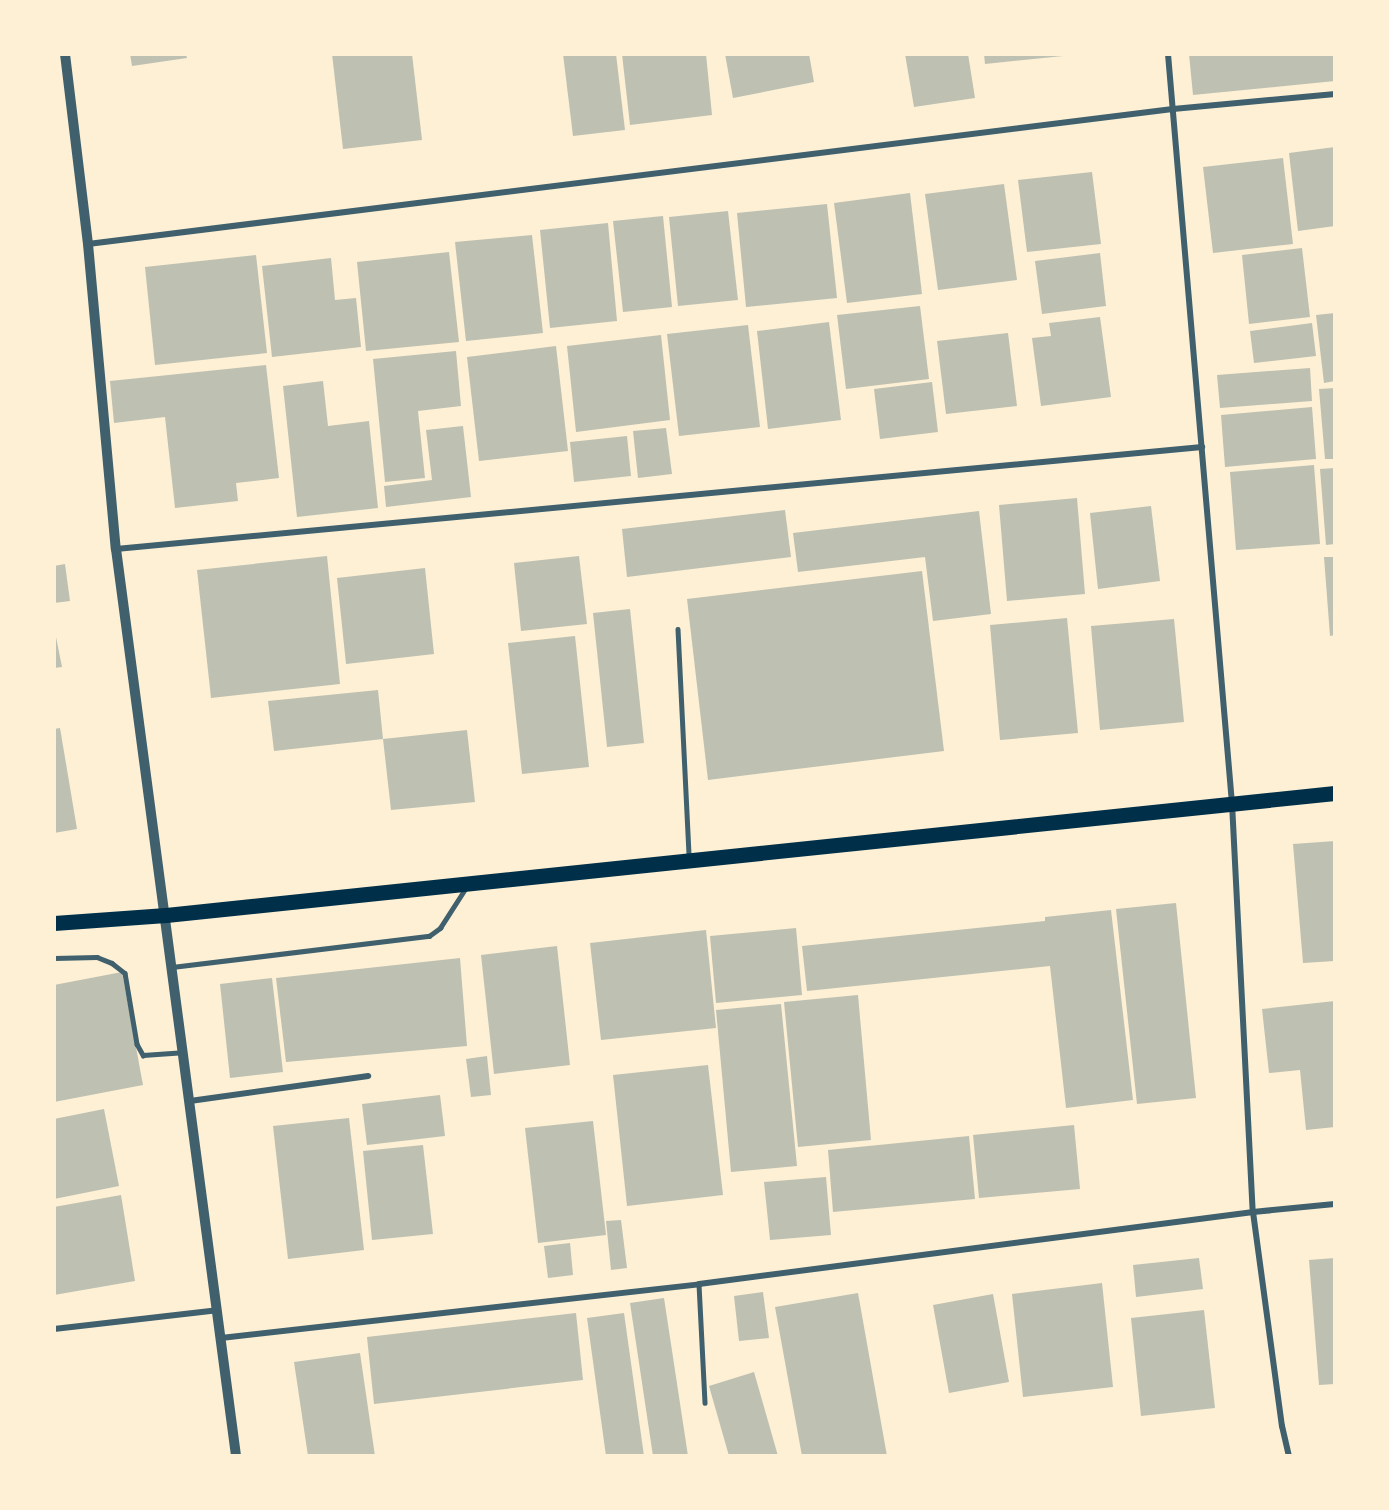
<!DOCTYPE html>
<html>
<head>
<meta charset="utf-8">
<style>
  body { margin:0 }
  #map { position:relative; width:1389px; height:1510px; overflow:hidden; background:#fdf0d5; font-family:Karla,sans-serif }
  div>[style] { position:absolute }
  .building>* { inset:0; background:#bec0b2 }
  .service>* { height:4.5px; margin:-2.25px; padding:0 2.25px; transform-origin:2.25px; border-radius:2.25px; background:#3f606c }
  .minor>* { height:6px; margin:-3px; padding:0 3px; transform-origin:3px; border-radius:3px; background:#3f606c }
  .tertiary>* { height:10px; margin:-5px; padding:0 5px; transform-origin:5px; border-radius:5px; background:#3f606c }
  .primary>* { height:15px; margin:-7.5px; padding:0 7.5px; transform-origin:7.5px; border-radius:7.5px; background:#003049 }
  span { translate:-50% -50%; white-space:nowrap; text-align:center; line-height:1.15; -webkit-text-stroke:6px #fdf0d5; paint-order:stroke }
  .frame { position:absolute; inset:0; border:56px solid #fdf0d5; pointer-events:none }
</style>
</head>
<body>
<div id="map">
  <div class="building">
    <i style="clip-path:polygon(130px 54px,186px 54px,187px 58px,132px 66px)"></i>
    <i style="clip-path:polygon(332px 54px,412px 54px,422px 140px,343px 149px)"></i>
    <i style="clip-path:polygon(563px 54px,616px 54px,625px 130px,573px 136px)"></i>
    <i style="clip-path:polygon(622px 54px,706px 54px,712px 115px,630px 125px)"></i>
    <i style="clip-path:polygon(725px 54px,809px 54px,814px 82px,733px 98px)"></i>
    <i style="clip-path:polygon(905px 54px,968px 54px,975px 98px,914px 107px)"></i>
    <i style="clip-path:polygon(984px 54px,1063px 54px,1063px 56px,985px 64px)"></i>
    <i style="clip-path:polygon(1189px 54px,1335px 54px,1335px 81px,1193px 95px)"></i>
    <i style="clip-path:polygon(1335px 147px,1335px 226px,1298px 231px,1289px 153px)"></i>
    <i style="clip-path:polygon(1283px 158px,1293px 244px,1213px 253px,1203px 167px)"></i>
    <i style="clip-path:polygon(1092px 172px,1101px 244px,1027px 252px,1018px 180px)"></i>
    <i style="clip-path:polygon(1004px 184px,1017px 280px,938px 290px,925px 194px)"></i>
    <i style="clip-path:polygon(910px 193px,922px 294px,847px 303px,834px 203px)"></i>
    <i style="clip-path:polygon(827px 204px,837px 298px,746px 307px,737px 213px)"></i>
    <i style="clip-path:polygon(728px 211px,738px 300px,678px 306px,669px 217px)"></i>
    <i style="clip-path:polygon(663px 216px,672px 307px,623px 312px,613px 221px)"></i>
    <i style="clip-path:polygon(608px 223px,617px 321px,550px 328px,540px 230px)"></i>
    <i style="clip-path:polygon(532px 235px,543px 333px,466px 341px,455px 242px)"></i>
    <i style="clip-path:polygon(1302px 248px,1310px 317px,1249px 324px,1242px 255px)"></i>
    <i style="clip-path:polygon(449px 252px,459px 342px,366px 351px,357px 262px)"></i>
    <i style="clip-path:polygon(1100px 253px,1106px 306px,1042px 314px,1035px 261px)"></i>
    <i style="clip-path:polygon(256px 255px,267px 353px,155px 365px,145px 267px)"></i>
    <i style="clip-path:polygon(331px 258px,335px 300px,356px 298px,361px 347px,272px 357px,262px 266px)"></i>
    <i style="clip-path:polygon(920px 306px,929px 379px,846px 389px,837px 315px)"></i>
    <i style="clip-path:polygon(1335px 313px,1335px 381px,1324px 383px,1316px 315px)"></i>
    <i style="clip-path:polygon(1100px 317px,1111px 397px,1041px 406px,1032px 338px,1051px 336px,1049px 323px)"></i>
    <i style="clip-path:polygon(829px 322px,841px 420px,768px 429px,757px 331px)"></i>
    <i style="clip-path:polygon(1312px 323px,1316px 356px,1254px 363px,1250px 331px)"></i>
    <i style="clip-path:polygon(748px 325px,760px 427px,679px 436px,667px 334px)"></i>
    <i style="clip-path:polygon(1008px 333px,1017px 406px,946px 414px,937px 341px)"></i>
    <i style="clip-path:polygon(661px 335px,670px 420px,576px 432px,567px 346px)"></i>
    <i style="clip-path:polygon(556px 346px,568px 451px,479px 461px,467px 357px)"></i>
    <i style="clip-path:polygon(456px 351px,461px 406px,418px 411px,425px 478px,385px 482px,373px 359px)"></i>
    <i style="clip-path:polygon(266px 365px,279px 478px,236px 483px,238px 501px,175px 508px,165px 417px,114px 423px,110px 381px)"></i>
    <i style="clip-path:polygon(1310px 368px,1312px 401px,1220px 408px,1217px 375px)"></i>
    <i style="clip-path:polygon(323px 381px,328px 426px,369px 421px,378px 508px,297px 517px,283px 386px)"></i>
    <i style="clip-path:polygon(932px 382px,938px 432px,880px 439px,874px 389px)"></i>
    <i style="clip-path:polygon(1335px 388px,1335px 459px,1325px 459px,1319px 389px)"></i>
    <i style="clip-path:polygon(1312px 407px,1316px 459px,1225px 467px,1221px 415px)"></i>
    <i style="clip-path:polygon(463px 426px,471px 497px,386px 507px,384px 486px,432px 480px,426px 430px)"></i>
    <i style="clip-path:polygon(666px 428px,672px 474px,638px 478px,633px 431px)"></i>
    <i style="clip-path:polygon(627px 436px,631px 476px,574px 482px,570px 442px)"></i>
    <i style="clip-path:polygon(1314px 465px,1320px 544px,1236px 550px,1230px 472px)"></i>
    <i style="clip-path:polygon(1335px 468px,1335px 544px,1326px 545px,1320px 469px)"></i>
    <i style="clip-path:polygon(1077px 498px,1085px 594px,1007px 601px,999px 505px)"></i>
    <i style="clip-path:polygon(1151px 506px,1160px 581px,1098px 589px,1090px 513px)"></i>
    <i style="clip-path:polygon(785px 510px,791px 557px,627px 577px,622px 529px)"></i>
    <i style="clip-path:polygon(979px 511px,991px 614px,933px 621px,925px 557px,798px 572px,793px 533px)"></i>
    <i style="clip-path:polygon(327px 556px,340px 684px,211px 698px,197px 570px)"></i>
    <i style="clip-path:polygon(579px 556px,587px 624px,521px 631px,514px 563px)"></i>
    <i style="clip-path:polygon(1324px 557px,1335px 557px,1335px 635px,1330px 636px)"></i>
    <i style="clip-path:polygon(65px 564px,70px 601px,54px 603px,54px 566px)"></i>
    <i style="clip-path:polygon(425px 568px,434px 654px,346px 664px,337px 578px)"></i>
    <i style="clip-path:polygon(922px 571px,944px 751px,708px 780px,687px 599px)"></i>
    <i style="clip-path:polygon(630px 609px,644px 743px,607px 747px,593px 613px)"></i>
    <i style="clip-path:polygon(1067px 618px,1078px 733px,1000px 740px,990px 625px)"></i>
    <i style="clip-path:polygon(1174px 619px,1184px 722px,1100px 730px,1091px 626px)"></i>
    <i style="clip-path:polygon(54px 627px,62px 667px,54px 668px)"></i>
    <i style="clip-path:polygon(575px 636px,589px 767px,522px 774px,508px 643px)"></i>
    <i style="clip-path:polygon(378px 690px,383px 739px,467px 730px,475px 802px,391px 810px,383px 739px,274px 751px,268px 701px)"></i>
    <i style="clip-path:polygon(60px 728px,77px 829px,54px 833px,54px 729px)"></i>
    <i style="clip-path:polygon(1335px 841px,1335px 961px,1303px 963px,1293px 844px)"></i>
    <i style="clip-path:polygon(1176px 903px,1196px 1098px,1137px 1104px,1116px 909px)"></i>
    <i style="clip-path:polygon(1111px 910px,1133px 1100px,1066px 1108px,1050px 966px,807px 991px,802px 946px,1045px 921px,1045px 917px)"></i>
    <i style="clip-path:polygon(796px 928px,802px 995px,716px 1003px,710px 936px)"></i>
    <i style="clip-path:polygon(706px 930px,716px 1028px,601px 1040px,590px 943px)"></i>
    <i style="clip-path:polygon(557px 946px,570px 1065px,494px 1074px,481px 955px)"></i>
    <i style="clip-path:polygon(460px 958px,467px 1046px,286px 1062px,276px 978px)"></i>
    <i style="clip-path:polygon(122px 972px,143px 1085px,54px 1102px,54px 985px)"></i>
    <i style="clip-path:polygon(272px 978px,283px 1072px,230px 1078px,220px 984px)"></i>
    <i style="clip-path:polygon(858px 995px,871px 1140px,798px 1147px,784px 1002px)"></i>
    <i style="clip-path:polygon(1335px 1001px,1335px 1127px,1306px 1130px,1300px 1070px,1269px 1073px,1262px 1009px)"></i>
    <i style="clip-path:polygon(781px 1004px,797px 1166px,731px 1172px,716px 1010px)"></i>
    <i style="clip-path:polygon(487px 1056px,491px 1095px,471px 1097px,466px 1059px)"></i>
    <i style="clip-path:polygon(708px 1065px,723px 1195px,627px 1206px,613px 1075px)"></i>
    <i style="clip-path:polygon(440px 1095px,445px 1136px,367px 1145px,362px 1104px)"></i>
    <i style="clip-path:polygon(104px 1109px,119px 1186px,54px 1199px,54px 1119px)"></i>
    <i style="clip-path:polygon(349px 1118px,364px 1250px,288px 1259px,273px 1126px)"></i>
    <i style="clip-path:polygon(593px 1121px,606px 1235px,538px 1243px,525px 1128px)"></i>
    <i style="clip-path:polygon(1074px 1125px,1080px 1189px,979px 1198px,973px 1135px)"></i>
    <i style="clip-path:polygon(969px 1136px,975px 1199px,833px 1212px,828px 1150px)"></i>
    <i style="clip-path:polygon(423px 1145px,433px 1234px,372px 1240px,363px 1151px)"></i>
    <i style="clip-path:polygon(826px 1177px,831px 1235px,770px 1240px,764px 1182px)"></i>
    <i style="clip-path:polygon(121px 1195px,135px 1281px,54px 1295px,54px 1207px)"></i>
    <i style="clip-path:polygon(621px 1220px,627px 1268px,611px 1270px,606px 1221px)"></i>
    <i style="clip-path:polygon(570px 1243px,573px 1275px,548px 1278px,544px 1246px)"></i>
    <i style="clip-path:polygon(1199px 1258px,1203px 1289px,1136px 1297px,1133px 1265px)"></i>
    <i style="clip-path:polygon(1335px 1258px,1335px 1384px,1319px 1385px,1309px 1260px)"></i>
    <i style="clip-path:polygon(1102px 1283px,1113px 1387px,1023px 1397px,1012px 1294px)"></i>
    <i style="clip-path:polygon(763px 1292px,769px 1338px,739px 1341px,734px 1296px)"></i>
    <i style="clip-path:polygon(858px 1293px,887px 1456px,802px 1456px,775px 1307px)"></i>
    <i style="clip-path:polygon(993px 1294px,1009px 1382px,949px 1393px,933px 1305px)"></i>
    <i style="clip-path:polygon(664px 1298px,688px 1456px,653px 1456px,630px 1303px)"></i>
    <i style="clip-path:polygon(1204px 1310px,1215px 1408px,1141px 1416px,1131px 1318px)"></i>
    <i style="clip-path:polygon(576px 1313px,583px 1380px,374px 1404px,367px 1337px)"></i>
    <i style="clip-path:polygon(624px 1313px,644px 1456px,606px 1456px,587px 1318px)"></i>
    <i style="clip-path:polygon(360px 1353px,375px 1456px,308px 1456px,294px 1362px)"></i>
    <i style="clip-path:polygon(754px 1372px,778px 1456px,729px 1456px,709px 1386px)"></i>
  </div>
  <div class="service">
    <i style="left:678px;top:629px;width:228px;rotate:87.2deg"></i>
    <i style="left:54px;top:958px;width:43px;rotate:-1.3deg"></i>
    <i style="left:97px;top:957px;width:16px;rotate:22deg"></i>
    <i style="left:112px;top:963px;width:16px;rotate:38deg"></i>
    <i style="left:125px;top:973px;width:72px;rotate:80.4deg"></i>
    <i style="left:137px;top:1044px;width:13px;rotate:61deg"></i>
    <i style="left:143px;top:1055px;width:39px;rotate:-4deg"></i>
    <i style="left:172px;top:967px;width:259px;rotate:-6.9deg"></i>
    <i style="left:429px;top:936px;width:14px;rotate:-36deg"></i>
    <i style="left:440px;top:928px;width:46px;rotate:-57.3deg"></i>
    <i style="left:699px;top:1284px;width:119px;rotate:87.1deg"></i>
  </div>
  <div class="minor">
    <i style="left:1168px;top:54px;width:752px;rotate:85.12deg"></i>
    <i style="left:1232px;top:803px;width:410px;rotate:87.1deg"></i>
    <i style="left:1253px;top:1212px;width:216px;rotate:82.3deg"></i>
    <i style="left:1282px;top:1426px;width:31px;rotate:77deg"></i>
    <i style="left:88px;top:244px;width:1093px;rotate:-7.09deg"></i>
    <i style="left:1173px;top:109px;width:163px;rotate:-5.3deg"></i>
    <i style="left:116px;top:549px;width:1091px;rotate:-5.37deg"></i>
    <i style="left:190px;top:1101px;width:180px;rotate:-8deg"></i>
    <i style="left:54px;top:1329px;width:164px;rotate:-6.6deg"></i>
    <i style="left:221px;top:1338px;width:481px;rotate:-6.4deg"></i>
    <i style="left:699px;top:1284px;width:559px;rotate:-7.4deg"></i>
    <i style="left:1253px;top:1212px;width:82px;rotate:-5.6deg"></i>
  </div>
  <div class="tertiary">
    <i style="left:65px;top:54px;width:191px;rotate:83.1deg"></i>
    <i style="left:88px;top:244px;width:306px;rotate:84.8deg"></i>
    <i style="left:116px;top:549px;width:915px;rotate:82.46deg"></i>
  </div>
  <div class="primary">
    <i style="left:54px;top:923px;width:112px;rotate:-4.1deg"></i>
    <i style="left:166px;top:915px;width:1175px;rotate:-5.96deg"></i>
  </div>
  <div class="frame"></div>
</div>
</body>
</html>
